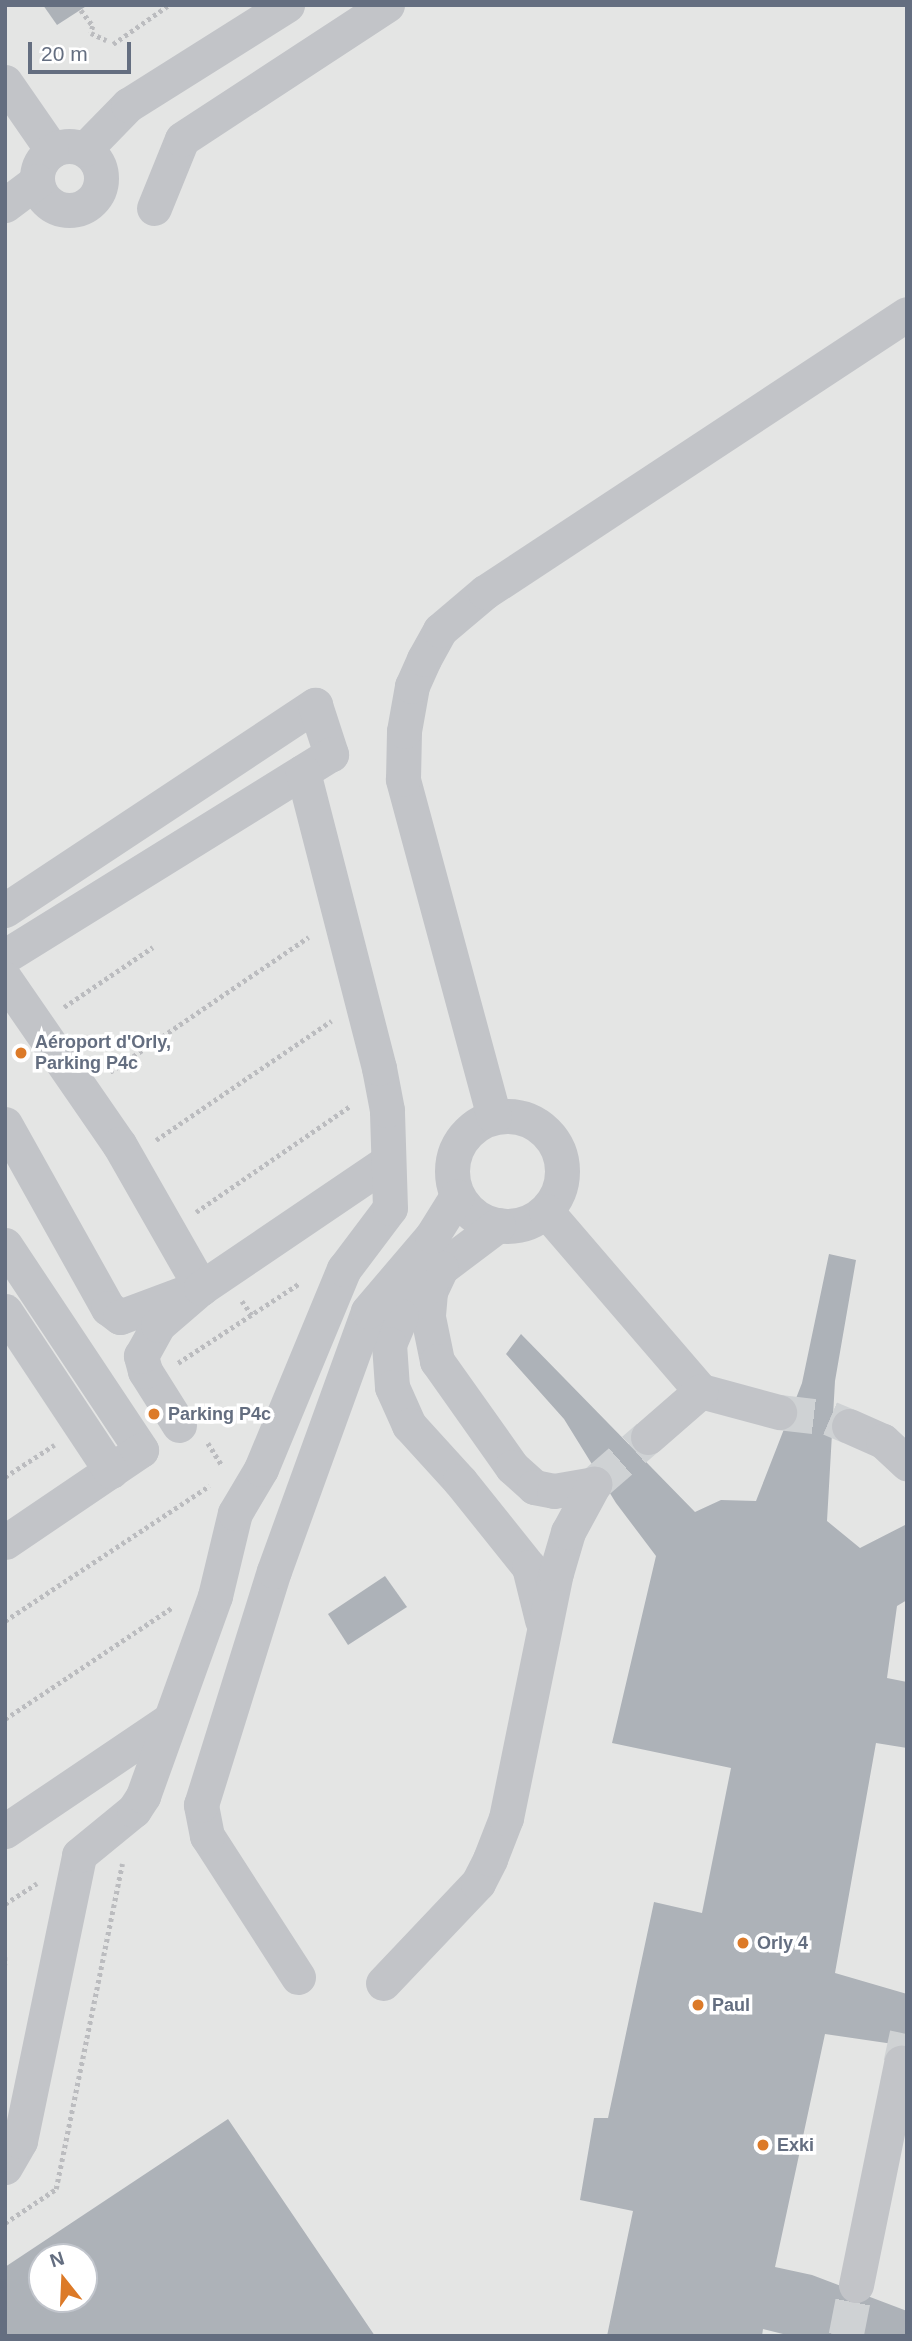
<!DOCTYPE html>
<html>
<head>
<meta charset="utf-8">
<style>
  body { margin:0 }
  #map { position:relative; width:912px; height:2341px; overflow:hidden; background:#f3f4f0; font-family:Helvetica,sans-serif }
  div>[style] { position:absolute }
  .built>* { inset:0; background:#e4e5e4 }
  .building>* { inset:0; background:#adb2b8 }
  .minor-tunnel>* { height:35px; margin-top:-17.5px; transform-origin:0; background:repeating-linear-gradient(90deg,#cfd2d4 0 35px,transparent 0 53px) }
  .path>* { height:4.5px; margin-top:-2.25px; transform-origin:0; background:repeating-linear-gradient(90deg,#bbbcbf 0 3.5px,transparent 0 7px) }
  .minor>* { height:35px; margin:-17.5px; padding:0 17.5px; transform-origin:17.5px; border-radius:17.5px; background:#c2c4c8 }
  .minor>.ring { margin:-17.5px; padding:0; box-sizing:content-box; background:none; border:35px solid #c2c4c8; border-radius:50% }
  .dots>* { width:19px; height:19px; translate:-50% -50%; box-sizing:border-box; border:4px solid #fff; border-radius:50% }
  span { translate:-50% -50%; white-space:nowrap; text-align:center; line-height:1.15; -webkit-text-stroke:7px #fff; paint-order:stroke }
  .poi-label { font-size:18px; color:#646e80; font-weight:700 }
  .left { translate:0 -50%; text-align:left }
  .frame { position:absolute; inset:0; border:7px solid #646e80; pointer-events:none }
  .north { position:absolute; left:28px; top:2243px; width:70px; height:70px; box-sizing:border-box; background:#fff; border:2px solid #c1c5cc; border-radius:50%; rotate:342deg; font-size:19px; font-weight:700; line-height:28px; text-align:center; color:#646e80 }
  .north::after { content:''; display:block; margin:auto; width:24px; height:32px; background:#dc7a28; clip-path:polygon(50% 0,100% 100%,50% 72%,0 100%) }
  .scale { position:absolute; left:28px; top:42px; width:103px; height:32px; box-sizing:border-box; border:4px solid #646e80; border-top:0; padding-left:9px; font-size:21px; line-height:24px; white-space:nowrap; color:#646e80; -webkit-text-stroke:5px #fff; paint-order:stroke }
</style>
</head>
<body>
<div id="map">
  <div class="built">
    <i style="clip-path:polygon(evenodd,5px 5px,907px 5px,907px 2336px,5px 2336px,5px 5px,42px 2257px,84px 2257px,84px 2299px,42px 2299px,42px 2257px)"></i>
  </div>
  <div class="building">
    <i style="clip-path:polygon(43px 5px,88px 5px,57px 25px)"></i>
    <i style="clip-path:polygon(829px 1254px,856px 1260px,835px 1381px,827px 1521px,860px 1548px,907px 1524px,907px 1600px,897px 1606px,887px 1678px,907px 1682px,907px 1748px,876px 1743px,835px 1973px,907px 1994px,907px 2046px,825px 2034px,775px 2267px,812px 2275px,907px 2311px,907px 2336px,791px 2336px,763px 2329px,762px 2336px,607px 2336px,633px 2211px,580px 2200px,594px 2118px,608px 2118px,654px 1902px,702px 1913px,731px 1768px,612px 1743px,656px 1556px,616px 1503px,564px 1419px,506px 1354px,521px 1334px,695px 1512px,721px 1500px,756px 1501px,802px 1383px)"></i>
    <i style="clip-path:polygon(385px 1576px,407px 1607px,348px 1645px,328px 1614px)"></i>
    <i style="clip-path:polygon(evenodd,228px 2119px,375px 2336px,5px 2336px,5px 2267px,228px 2119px,42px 2257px,84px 2257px,84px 2299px,42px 2299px,42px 2257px)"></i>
  </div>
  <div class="minor-tunnel">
    <i style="left:779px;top:1412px;width:51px;rotate:6.7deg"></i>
    <i style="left:830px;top:1418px;width:21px;rotate:23deg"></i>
    <i style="left:594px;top:1484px;width:72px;rotate:-41deg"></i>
    <i style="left:901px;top:2063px;width:30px;rotate:-78deg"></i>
    <i style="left:846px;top:2336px;width:52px;rotate:-78.9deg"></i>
  </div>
  <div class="path">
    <i style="left:81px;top:10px;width:20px;rotate:53deg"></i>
    <i style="left:93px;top:26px;width:7px;rotate:106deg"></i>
    <i style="left:91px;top:33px;width:17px;rotate:25deg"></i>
    <i style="left:113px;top:44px;width:68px;rotate:-34.9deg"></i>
    <i style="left:64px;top:1007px;width:107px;rotate:-34deg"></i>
    <i style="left:110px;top:1072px;width:240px;rotate:-34.2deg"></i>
    <i style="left:156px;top:1140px;width:212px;rotate:-34.2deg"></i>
    <i style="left:196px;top:1212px;width:187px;rotate:-34.5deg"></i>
    <i style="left:242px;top:1301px;width:17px;rotate:54deg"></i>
    <i style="left:178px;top:1363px;width:146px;rotate:-33.3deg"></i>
    <i style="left:208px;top:1443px;width:26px;rotate:58deg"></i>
    <i style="left:5px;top:1477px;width:59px;rotate:-33.1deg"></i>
    <i style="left:5px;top:1621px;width:245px;rotate:-33.5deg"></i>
    <i style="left:5px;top:1719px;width:202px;rotate:-33.7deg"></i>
    <i style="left:5px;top:1904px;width:38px;rotate:-33deg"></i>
    <i style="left:5px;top:1957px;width:8px;rotate:90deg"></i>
    <i style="left:5px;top:2223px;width:61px;rotate:-33.7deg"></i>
    <i style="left:56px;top:2189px;width:332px;rotate:-78.5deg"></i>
  </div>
  <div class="minor">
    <i style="left:5px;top:82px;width:83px;rotate:55.3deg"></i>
    <i class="ring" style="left:37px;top:146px;width:29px;height:29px"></i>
    <i style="left:85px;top:149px;width:62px;rotate:-45.7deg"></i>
    <i style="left:128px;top:105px;width:188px;rotate:-32.2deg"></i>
    <i style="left:5px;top:205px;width:40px;rotate:-37deg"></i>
    <i style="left:154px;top:208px;width:74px;rotate:-67.9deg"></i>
    <i style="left:182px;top:139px;width:245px;rotate:-33.2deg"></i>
    <i style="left:5px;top:910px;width:372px;rotate:-33.5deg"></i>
    <i style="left:315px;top:705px;width:52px;rotate:71.9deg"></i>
    <i style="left:331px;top:754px;width:384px;rotate:148.2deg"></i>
    <i style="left:5px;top:979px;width:201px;rotate:55.4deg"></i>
    <i style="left:119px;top:1144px;width:166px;rotate:60.3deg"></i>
    <i class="ring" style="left:452px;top:1116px;width:75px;height:75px"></i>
    <i style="left:494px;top:1117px;width:350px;rotate:-105.1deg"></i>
    <i style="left:403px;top:779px;width:48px;rotate:-88.8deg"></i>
    <i style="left:404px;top:731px;width:46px;rotate:-79.9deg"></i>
    <i style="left:412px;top:686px;width:30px;rotate:-66deg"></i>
    <i style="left:424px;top:659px;width:33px;rotate:-61deg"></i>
    <i style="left:440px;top:630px;width:59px;rotate:-40.2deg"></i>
    <i style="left:485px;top:592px;width:505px;rotate:-33.38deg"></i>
    <i style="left:5px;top:1124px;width:211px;rotate:60.8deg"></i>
    <i style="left:108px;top:1308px;width:15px;rotate:37deg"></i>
    <i style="left:120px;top:1317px;width:68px;rotate:-20.6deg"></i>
    <i style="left:546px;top:1211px;width:238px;rotate:49.3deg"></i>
    <i style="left:701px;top:1391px;width:81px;rotate:15.1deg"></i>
    <i style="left:498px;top:1225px;width:71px;rotate:143deg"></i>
    <i style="left:441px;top:1268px;width:26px;rotate:115deg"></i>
    <i style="left:430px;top:1292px;width:25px;rotate:95deg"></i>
    <i style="left:428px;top:1317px;width:45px;rotate:78.4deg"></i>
    <i style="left:437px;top:1361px;width:130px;rotate:54.7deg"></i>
    <i style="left:512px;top:1467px;width:30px;rotate:42deg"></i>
    <i style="left:534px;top:1487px;width:20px;rotate:11deg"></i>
    <i style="left:554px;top:1491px;width:41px;rotate:-9.9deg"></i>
    <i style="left:5px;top:1245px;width:246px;rotate:56.4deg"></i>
    <i style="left:141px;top:1450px;width:164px;rotate:145.9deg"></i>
    <i style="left:441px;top:1268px;width:62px;rotate:129.8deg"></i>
    <i style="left:401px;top:1316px;width:30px;rotate:113deg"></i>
    <i style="left:389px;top:1344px;width:43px;rotate:86deg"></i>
    <i style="left:392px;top:1387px;width:42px;rotate:65.9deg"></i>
    <i style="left:409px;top:1425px;width:76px;rotate:47.7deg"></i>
    <i style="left:460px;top:1481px;width:110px;rotate:51.3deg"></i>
    <i style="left:529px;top:1567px;width:55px;rotate:76.2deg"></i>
    <i style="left:5px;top:1311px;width:192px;rotate:56.5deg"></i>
    <i style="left:179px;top:1425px;width:64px;rotate:-122.2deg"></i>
    <i style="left:145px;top:1371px;width:16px;rotate:-105deg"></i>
    <i style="left:141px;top:1356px;width:35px;rotate:-61deg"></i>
    <i style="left:158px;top:1325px;width:57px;rotate:-40.7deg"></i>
    <i style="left:201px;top:1288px;width:225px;rotate:-34.1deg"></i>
    <i style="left:849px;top:1426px;width:37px;rotate:24deg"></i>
    <i style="left:883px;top:1441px;width:33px;rotate:43deg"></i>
    <i style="left:648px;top:1437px;width:70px;rotate:-41deg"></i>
    <i style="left:5px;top:1831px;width:197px;rotate:-34deg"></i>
    <i style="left:298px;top:1977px;width:168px;rotate:-122.8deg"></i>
    <i style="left:207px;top:1836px;width:32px;rotate:-101deg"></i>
    <i style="left:201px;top:1805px;width:245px;rotate:-72.7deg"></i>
    <i style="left:274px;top:1571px;width:276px;rotate:-70.1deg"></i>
    <i style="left:368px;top:1311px;width:99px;rotate:-49.5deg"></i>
    <i style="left:432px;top:1236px;width:47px;rotate:-58deg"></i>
    <i style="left:383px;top:1983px;width:138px;rotate:-46.5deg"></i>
    <i style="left:478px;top:1883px;width:27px;rotate:-63deg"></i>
    <i style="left:490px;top:1859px;width:44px;rotate:-68.7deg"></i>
    <i style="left:506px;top:1818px;width:250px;rotate:-78.5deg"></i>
    <i style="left:556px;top:1573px;width:43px;rotate:-73.7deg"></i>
    <i style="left:568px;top:1532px;width:55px;rotate:-61.6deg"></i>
    <i style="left:5px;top:2167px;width:30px;rotate:-60deg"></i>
    <i style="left:20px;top:2141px;width:292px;rotate:-78.3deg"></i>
    <i style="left:79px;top:1855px;width:71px;rotate:-39.3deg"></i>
    <i style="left:134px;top:1810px;width:17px;rotate:-57deg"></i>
    <i style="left:143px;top:1796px;width:213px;rotate:-70.2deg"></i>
    <i style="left:215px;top:1596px;width:85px;rotate:-76.5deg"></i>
    <i style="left:235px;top:1513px;width:51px;rotate:-59.4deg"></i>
    <i style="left:261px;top:1469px;width:217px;rotate:-67.5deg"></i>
    <i style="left:344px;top:1269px;width:76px;rotate:-53deg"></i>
    <i style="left:390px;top:1208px;width:98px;rotate:-91.8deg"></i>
    <i style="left:387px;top:1110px;width:43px;rotate:-100.8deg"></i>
    <i style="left:379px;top:1068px;width:306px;rotate:-104.4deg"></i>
    <i style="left:856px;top:2285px;width:227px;rotate:-78.5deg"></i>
  </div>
  <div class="dots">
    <i style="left:21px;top:1053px;background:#dc7a28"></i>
    <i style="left:154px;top:1414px;background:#dc7a28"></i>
    <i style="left:743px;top:1943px;background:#dc7a28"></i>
    <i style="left:698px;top:2005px;background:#dc7a28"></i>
    <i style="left:763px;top:2145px;background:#dc7a28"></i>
  </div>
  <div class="poi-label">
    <span class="left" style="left:35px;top:1053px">Aéroport d'Orly,<br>Parking P4c</span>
    <span class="left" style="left:168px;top:1414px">Parking P4c</span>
    <span class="left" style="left:757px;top:1943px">Orly 4</span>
    <span class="left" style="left:712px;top:2005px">Paul</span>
    <span class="left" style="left:777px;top:2145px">Exki</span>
  </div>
  <div class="frame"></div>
  <div class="north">N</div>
  <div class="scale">20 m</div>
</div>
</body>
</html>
